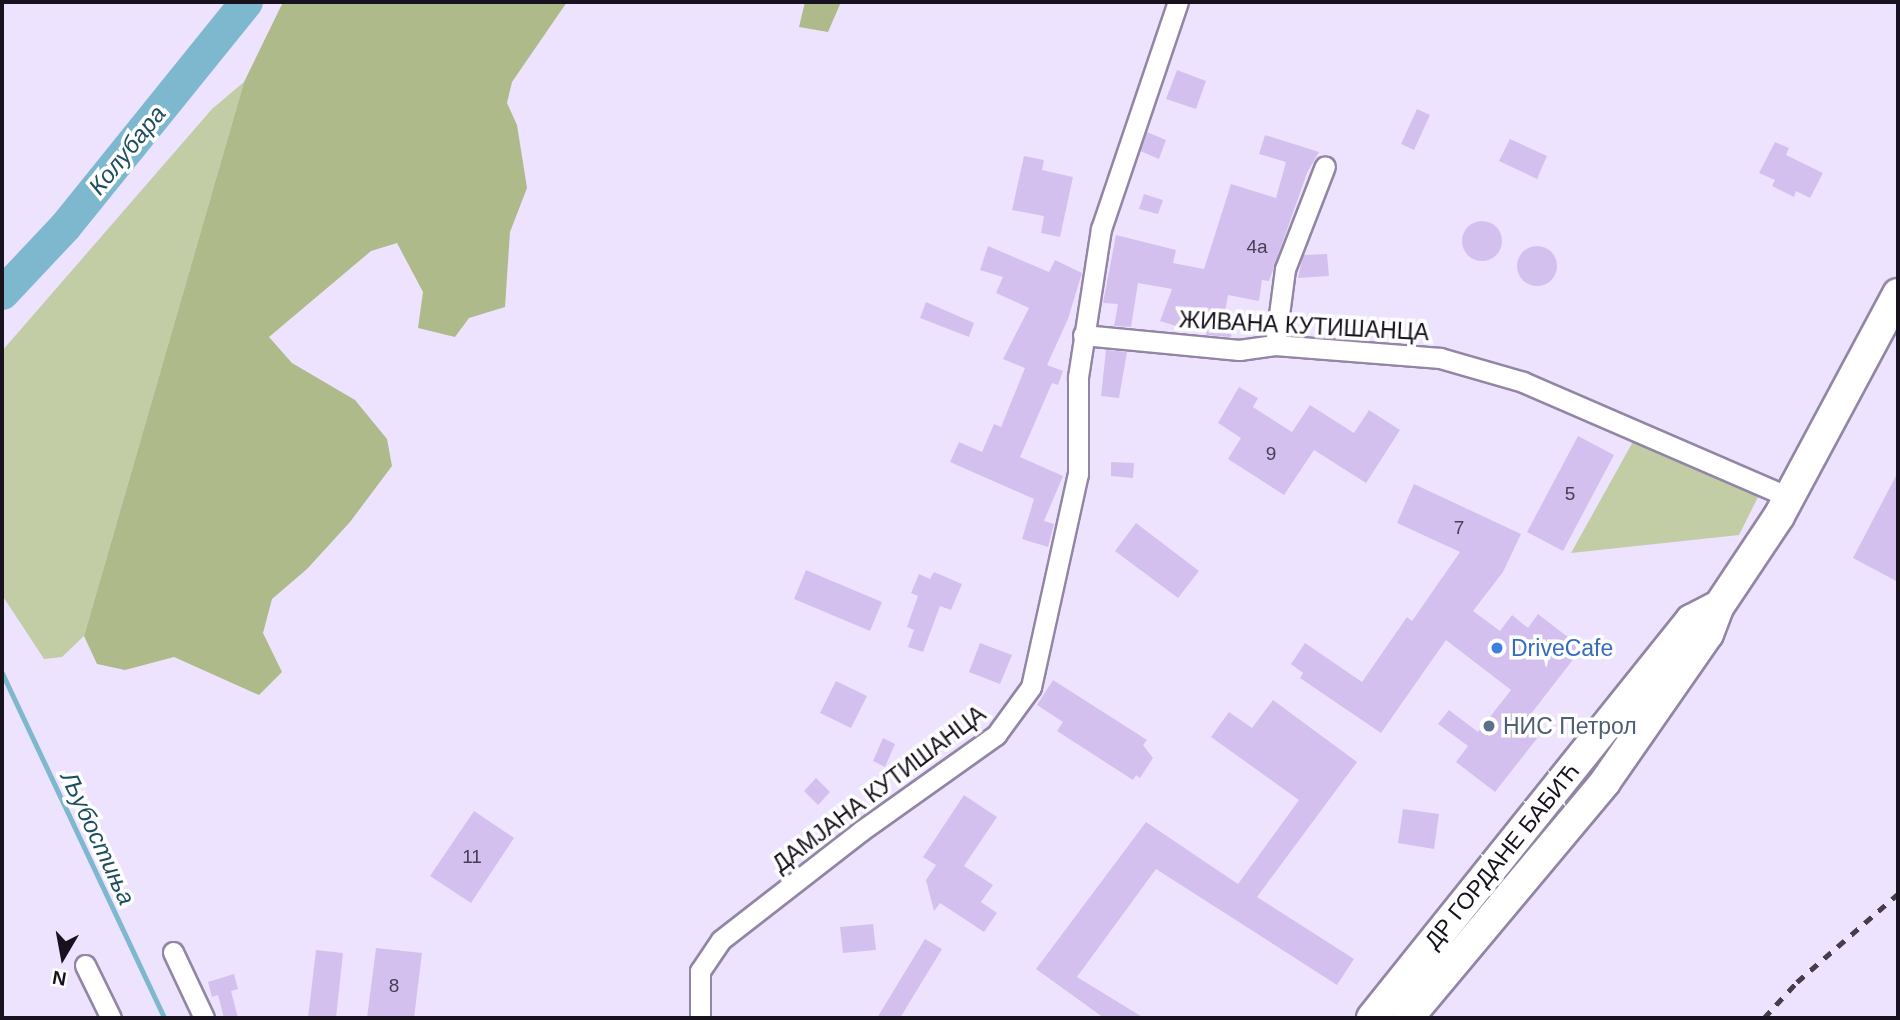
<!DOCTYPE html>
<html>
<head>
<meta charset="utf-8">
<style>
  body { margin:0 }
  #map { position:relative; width:1900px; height:1020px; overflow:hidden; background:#eee3fe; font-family:Helvetica,sans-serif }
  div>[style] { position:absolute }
  .green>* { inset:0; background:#c2cca5 }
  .forest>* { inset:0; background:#aeba89 }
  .stream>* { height:5px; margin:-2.5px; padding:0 2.5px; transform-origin:2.5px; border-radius:2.5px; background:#7eb8ce }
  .river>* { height:33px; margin:-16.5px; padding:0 16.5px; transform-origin:16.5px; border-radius:16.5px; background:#7eb8ce }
  .building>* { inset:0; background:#d4c0ef }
  .round { border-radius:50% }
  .roads { filter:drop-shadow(2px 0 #9386a5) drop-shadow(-2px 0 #9386a5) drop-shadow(0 2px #9386a5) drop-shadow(0 -2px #9386a5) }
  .minor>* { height:19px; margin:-9.5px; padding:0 9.5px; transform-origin:9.5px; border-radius:9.5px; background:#fff }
  .primary>* { height:30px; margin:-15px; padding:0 15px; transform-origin:15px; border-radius:15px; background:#fff }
  .rail>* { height:5px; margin-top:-2.5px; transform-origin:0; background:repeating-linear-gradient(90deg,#433d4c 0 9px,transparent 0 18px) }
  .dots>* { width:19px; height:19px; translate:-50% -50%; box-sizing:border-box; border:4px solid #fff; border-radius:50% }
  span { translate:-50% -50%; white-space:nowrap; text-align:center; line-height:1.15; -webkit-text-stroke:7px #fff; paint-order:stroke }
  .number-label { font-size:19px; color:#463e52 }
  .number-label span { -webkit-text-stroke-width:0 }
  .street-label { font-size:23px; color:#17121e }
  .shop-label { font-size:23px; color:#366cbe }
  .left { translate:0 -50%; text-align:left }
  .service-label { font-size:23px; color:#4e5e75 }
  .water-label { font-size:24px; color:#1d4e5f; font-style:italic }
  .frame { position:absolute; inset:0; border:4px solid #17121e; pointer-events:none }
  .north { position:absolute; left:28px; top:922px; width:70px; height:70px; -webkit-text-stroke:5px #fff; paint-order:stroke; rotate:190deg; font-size:19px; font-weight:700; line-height:28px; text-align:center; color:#17121e }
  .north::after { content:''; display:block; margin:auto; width:24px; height:32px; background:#17121e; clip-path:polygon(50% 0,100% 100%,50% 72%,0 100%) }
</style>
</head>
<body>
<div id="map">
  <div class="green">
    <i style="clip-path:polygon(244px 82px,84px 636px,62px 657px,44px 659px,2px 595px,2px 351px,212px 109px)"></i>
    <i style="clip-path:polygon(1635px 438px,1760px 493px,1739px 535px,1571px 553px)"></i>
  </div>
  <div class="forest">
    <i style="clip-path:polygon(283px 2px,567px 2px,512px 82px,507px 103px,517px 125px,527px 188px,510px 232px,505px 307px,469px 318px,455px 337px,418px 328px,423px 292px,397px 243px,371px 251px,269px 337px,292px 363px,355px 400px,387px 439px,392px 466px,350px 522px,307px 569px,272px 599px,263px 633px,282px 672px,259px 695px,174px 657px,125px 670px,97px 664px,84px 636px,244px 82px)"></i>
    <i style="clip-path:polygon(805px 2px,841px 2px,828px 32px,799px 27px)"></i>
  </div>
  <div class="stream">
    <i style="left:2px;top:673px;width:381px;rotate:64.8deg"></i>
  </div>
  <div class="river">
    <i style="left:2px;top:293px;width:92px;rotate:-46.8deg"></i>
    <i style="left:65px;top:226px;width:288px;rotate:-51.1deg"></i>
  </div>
  <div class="building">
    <i style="clip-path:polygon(1177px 70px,1206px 81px,1196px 109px,1166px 99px)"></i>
    <i style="clip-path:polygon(1417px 109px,1430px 115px,1414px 150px,1401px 144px)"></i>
    <i style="clip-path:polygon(1147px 132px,1166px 140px,1159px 159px,1140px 151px)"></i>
    <i style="clip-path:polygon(1265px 135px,1319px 152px,1307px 173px,1269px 281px,1262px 280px,1259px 301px,1228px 295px,1223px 324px,1232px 325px,1231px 337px,1206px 335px,1208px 317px,1184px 313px,1179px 327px,1160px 321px,1172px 289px,1138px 283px,1131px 327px,1114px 326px,1118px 304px,1103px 303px,1116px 235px,1176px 250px,1173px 263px,1204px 269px,1231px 184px,1276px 198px,1286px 162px,1259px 154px)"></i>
    <i style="clip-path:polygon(1510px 139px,1547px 156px,1537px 179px,1499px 161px)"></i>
    <i style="clip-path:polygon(1775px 142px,1789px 148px,1786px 155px,1823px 173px,1810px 198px,1796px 191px,1794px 197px,1772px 186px,1775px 180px,1759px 173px)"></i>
    <i style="clip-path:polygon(1024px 156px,1044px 160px,1042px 170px,1073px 177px,1060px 237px,1041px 233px,1044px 216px,1012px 210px)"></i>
    <i style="clip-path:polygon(1144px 194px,1163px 200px,1158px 214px,1139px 209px)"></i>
    <i class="round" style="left:1462px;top:221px;width:40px;height:40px"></i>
    <i style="clip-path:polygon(988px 246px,1049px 272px,1055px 260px,1082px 273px,1068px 319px,1047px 365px,1063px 371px,1058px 385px,1052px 383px,1020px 457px,1063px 476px,1044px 521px,1054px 524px,1048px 547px,1022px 539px,1034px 499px,950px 462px,959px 442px,982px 452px,994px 424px,1001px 427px,1025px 368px,1003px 359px,1029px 308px,996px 293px,1003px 277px,980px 270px)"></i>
    <i class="round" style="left:1517px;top:246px;width:40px;height:40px"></i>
    <i style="clip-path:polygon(1327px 254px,1329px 276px,1298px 278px,1303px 255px)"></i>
    <i style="clip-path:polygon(926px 302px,974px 323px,969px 337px,920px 318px)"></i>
    <i style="clip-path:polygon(1106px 350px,1127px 352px,1119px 398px,1101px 396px)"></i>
    <i style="clip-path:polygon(1239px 387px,1258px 398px,1253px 407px,1292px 432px,1310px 405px,1354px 433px,1369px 410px,1400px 430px,1366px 483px,1314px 450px,1284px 495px,1228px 459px,1241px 438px,1218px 423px)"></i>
    <i style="clip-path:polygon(1578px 436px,1614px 455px,1563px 551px,1527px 532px)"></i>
    <i style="clip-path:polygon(1111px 462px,1134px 463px,1133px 478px,1111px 476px)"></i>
    <i style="clip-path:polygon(1898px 472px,1898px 582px,1853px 558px)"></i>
    <i style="clip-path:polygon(1414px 484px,1521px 534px,1503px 572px,1473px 611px,1500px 631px,1512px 615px,1528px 628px,1538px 614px,1582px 648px,1523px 724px,1539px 736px,1495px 792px,1456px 762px,1468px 746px,1438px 724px,1449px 710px,1478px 732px,1511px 690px,1446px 640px,1381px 733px,1300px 678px,1303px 673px,1291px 664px,1305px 643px,1362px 682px,1407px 617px,1412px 621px,1460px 552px,1397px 523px)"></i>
    <i style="clip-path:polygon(1136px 523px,1199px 571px,1178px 598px,1115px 551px)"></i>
    <i style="clip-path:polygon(806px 570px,882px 602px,870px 631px,794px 599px)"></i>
    <i style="clip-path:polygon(934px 572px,962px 584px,951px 610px,940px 606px,923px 652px,908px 647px,914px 630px,907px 627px,918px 596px,911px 593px,919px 574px,930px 579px)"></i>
    <i style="clip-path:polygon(980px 643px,1012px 655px,1000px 684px,969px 672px)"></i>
    <i style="clip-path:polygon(1053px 680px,1147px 740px,1143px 745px,1153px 758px,1140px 778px,1136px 775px,1133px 780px,1057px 731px,1063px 722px,1037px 705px)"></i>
    <i style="clip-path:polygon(836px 681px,867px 696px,851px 728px,820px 713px)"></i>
    <i style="clip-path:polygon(1273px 700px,1357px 762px,1257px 897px,1354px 959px,1337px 985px,1156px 869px,1077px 977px,1144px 1018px,1104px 1018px,1036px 969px,1146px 822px,1238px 884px,1299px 800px,1211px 737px,1229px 712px,1252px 728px)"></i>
    <i style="clip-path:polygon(883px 738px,895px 744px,885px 767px,873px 761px)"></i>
    <i style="clip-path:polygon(816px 778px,830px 792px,818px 805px,804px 791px)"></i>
    <i style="clip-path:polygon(964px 795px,997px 817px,964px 866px,993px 885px,981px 902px,997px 913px,984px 932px,940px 903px,934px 911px,926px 880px,936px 865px,923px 857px)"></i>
    <i style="clip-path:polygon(1403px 809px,1439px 814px,1434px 849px,1398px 843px)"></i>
    <i style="clip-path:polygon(474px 811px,514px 838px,471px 903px,430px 876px)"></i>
    <i style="clip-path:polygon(873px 924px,876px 950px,843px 953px,840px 927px)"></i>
    <i style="clip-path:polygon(925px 939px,942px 949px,900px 1018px,877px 1018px)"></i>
    <i style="clip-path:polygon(376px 948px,422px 953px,414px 1018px,367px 1018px)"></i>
    <i style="clip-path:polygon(316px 950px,343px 953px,336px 1018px,308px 1018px)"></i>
    <i style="clip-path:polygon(234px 974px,238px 989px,231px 991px,238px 1018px,224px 1018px,218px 995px,212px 997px,208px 982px)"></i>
  </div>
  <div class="roads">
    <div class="minor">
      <i style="left:1083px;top:335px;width:157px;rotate:5.5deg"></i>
      <i style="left:1239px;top:350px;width:36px;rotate:-8deg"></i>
      <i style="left:1275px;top:345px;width:166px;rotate:4.5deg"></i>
      <i style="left:1440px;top:358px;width:86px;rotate:16.1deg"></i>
      <i style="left:1523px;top:382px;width:290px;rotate:23.4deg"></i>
      <i style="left:1275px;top:345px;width:77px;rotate:-82.5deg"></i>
      <i style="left:1285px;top:269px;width:110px;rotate:-68.8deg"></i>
      <i style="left:173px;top:952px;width:73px;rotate:64.8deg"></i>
      <i style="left:85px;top:965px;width:59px;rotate:63.9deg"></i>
      <i style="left:700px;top:1018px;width:47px;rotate:-90deg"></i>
      <i style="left:700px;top:971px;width:37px;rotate:-56deg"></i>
      <i style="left:721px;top:940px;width:177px;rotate:-37.9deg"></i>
      <i style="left:861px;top:831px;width:166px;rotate:-35.4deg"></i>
      <i style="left:996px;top:735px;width:59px;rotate:-53.9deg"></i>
      <i style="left:1031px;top:687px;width:218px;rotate:-77.6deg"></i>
      <i style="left:1078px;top:474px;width:97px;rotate:-90deg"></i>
      <i style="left:1078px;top:377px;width:150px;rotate:-81.2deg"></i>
      <i style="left:1101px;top:229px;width:240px;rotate:-71.3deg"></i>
    </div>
    <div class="primary">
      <i style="left:1372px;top:1018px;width:510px;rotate:-51.29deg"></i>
      <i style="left:1691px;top:620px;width:31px;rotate:-27deg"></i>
      <i style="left:1408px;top:1018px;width:307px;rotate:-50.1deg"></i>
      <i style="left:1605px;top:782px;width:180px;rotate:-55.2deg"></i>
      <i style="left:1708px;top:634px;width:30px;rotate:-69deg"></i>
      <i style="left:1719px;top:606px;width:108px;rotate:-56.3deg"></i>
      <i style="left:1779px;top:516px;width:252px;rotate:-61.8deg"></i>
    </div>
  </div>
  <div class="rail">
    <i style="left:1764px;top:1018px;width:49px;rotate:-47.5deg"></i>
    <i style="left:1797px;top:982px;width:134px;rotate:-41.1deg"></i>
  </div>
  <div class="dots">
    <i style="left:1497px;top:648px;background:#3f7fe0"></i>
    <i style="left:1489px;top:726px;background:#5c6f8a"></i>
  </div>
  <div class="number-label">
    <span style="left:1257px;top:247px">4a</span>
    <span style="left:1271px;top:454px">9</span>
    <span style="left:1570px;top:494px">5</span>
    <span style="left:1459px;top:528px">7</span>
    <span style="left:472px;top:857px">11</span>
    <span style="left:394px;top:986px">8</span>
  </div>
  <div class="street-label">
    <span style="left:1304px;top:326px;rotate:3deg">ЖИВАНА КУТИШАНЦА</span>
    <span style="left:879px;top:789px;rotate:-37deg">ДАМЈАНА КУТИШАНЦА</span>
    <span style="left:1502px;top:856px;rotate:-51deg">ДР ГОРДАНЕ БАБИЋ</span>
  </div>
  <div class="shop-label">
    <span class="left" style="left:1511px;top:648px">DriveCafe</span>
  </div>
  <div class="service-label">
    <span class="left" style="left:1503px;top:726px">НИС Петрол</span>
  </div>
  <div class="water-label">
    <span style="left:127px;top:150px;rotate:-51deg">Колубара</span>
    <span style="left:98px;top:838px;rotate:65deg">Љубостиња</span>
  </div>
  <div class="frame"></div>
  <div class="north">N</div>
</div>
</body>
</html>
